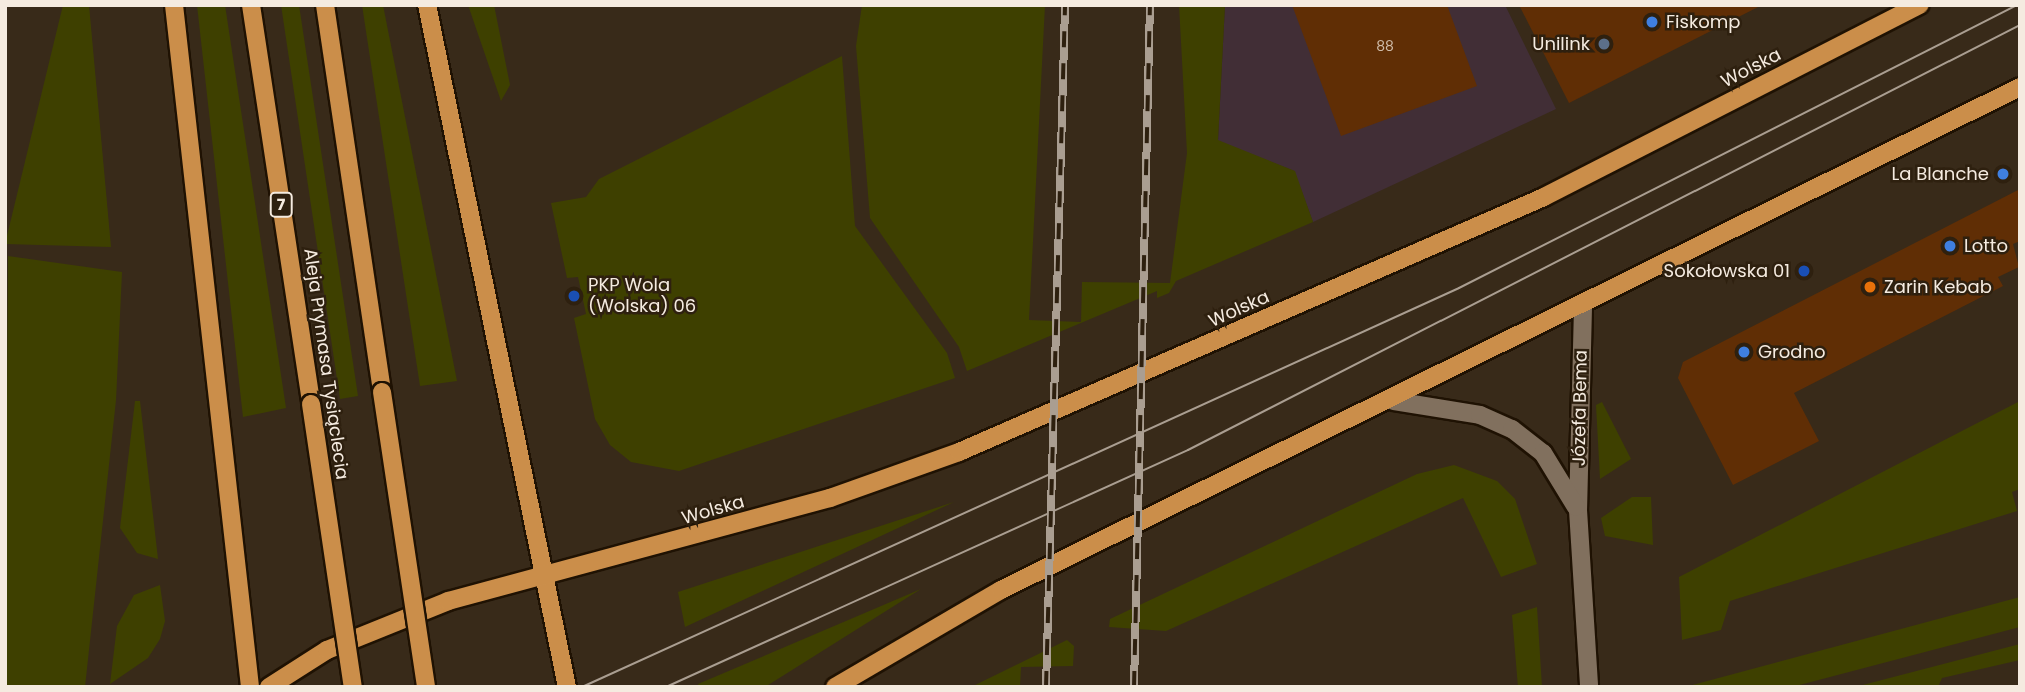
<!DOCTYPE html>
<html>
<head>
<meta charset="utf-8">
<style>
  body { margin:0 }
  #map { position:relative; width:2025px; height:692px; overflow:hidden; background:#382a19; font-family:Poppins,sans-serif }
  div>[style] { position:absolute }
  .commercial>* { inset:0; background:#412e36 }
  .green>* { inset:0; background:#3e4000 }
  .building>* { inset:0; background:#602e05 }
  .roads { filter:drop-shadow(2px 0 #1f1203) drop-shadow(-2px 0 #1f1203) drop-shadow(0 2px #1f1203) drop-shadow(0 -2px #1f1203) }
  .minor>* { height:18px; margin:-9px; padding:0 9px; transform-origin:9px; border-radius:9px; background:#81705e }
  .major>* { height:18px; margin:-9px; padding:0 9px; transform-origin:9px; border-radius:9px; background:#cb8e4a }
  .tram>* { height:2px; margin:-1px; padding:0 1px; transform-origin:1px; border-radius:1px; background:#aa9e91 }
  .rail>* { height:8px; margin-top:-4px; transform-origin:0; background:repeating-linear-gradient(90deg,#2e200f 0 16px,#aa9e91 0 32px); box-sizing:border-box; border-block:2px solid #aa9e91 }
  .bridges { filter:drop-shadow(2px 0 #1f1203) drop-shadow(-2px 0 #1f1203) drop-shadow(0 2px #1f1203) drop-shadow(0 -2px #1f1203) }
  .major-bridge>* { height:18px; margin:-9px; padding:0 9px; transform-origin:9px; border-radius:9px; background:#cb8e4a }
  .dots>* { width:19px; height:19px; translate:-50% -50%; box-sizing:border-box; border:4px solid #2e200f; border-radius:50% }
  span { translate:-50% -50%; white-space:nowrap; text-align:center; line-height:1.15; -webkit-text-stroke:5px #2e200f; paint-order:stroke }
  .number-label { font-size:14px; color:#d0bca9 }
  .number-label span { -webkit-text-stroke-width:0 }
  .shield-label span { padding:2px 5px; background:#2e200f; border:2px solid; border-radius:5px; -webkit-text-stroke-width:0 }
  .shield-label { font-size:16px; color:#f5ebe0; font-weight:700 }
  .poi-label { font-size:18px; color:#f5ebe0 }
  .left { translate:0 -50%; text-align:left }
  .right { translate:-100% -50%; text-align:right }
  .street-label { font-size:18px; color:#f5ebe0 }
  .frame { position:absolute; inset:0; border:7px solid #f5ebe0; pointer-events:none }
</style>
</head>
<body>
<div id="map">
  <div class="commercial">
    <i style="clip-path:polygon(1225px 5px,1505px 5px,1556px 109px,1313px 222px,1294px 171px,1218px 141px)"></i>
  </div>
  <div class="green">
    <i style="clip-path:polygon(63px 5px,89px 5px,111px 247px,5px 244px)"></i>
    <i style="clip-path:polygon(197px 5px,225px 5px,286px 408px,243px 417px)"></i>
    <i style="clip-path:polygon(281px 5px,299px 5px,358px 396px,340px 399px)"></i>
    <i style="clip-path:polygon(362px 5px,383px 5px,457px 381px,420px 386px)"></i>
    <i style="clip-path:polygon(468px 5px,494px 5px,510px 85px,501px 101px)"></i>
    <i style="clip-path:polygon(862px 5px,1045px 5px,1029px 320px,1081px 322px,1082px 282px,1170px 283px,1187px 153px,1179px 5px,1225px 5px,1218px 140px,1295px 171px,1313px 222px,1176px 281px,1169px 293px,1157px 298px,1157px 291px,967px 371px,959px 347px,870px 218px,856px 46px)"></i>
    <i style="clip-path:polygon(842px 56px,855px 226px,947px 353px,955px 378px,679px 471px,631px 462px,610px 445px,595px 419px,574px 318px,586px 314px,578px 277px,567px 278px,551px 203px,586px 197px,599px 179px)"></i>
    <i style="clip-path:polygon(8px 256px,122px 272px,116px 400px,85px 687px,5px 687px)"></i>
    <i style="clip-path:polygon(135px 401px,140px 401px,158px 559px,137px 553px,120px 528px)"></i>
    <i style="clip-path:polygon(2020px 401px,2020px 489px,2012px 492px,2017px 511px,1730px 601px,1721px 630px,1682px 640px,1679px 577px)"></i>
    <i style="clip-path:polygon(1602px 402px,1631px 459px,1600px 479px,1596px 405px)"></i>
    <i style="clip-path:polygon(1454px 465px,1497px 481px,1515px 499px,1537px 564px,1501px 577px,1463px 498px,1166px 631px,1109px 627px,1110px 619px,1417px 474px)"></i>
    <i style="clip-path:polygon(1632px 497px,1651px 497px,1653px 545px,1605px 536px,1601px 518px)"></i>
    <i style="clip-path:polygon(954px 502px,685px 627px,678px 592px)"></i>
    <i style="clip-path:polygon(160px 585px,165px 621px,160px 639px,148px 658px,110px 684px,117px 626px,134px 595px)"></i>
    <i style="clip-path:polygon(921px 589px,765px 687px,699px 687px,698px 684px)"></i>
    <i style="clip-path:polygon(2020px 597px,2020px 627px,1792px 687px,1685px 687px)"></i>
    <i style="clip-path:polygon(1537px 607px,1542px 687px,1518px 687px,1512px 615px)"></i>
    <i style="clip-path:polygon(1067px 640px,1074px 646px,1073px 666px,1021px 667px,1020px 687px,971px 687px)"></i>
    <i style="clip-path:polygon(2020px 644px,2020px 660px,1942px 678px,1938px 687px,1855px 687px)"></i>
  </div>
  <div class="building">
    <i style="clip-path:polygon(1292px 5px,1447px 5px,1477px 86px,1341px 136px)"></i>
    <i style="clip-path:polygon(1519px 5px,1762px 5px,1569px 103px)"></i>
    <i style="clip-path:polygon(2020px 189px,2020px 241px,2013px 244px,2019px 267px,1998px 277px,2003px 286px,1794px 393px,1819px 441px,1733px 485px,1678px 378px,1683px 362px)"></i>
  </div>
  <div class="roads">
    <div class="minor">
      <i style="left:1583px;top:307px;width:203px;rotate:91.4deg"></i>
      <i style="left:1578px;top:510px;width:177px;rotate:86.4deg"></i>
      <i style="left:1394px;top:401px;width:87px;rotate:9.2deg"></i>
      <i style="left:1480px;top:415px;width:35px;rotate:24deg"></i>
      <i style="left:1512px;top:429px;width:39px;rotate:38deg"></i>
      <i style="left:1543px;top:453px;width:63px;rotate:58.6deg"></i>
    </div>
    <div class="major">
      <i style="left:174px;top:5px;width:686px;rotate:83.64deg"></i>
      <i style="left:251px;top:5px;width:403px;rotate:81.4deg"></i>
      <i style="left:325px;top:5px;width:391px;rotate:81.6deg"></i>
      <i style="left:427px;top:5px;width:696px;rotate:78.4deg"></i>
      <i style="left:269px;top:687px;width:69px;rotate:-32.5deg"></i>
      <i style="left:327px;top:650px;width:131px;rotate:-22deg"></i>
      <i style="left:448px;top:601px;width:396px;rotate:-15.1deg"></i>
      <i style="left:830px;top:498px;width:137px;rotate:-19.6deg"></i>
      <i style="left:959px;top:452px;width:638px;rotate:-23.55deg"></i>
      <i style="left:1544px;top:197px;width:422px;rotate:-27.1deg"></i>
      <i style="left:835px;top:687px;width:192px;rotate:-30.3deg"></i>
      <i style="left:1001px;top:590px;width:1136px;rotate:-26.27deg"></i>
    </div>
  </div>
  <div class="tram">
    <i style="left:582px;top:687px;width:963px;rotate:-24.46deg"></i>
    <i style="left:1459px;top:288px;width:626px;rotate:-26.89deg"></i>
    <i style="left:666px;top:687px;width:573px;rotate:-24.42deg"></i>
    <i style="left:1188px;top:450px;width:934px;rotate:-27.06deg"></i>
  </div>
  <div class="rail">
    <i style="left:1046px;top:687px;width:682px;rotate:-88.4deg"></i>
    <i style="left:1134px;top:687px;width:682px;rotate:-88.66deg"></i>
  </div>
  <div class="bridges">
    <div class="major-bridge">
      <i style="left:382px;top:392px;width:298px;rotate:81.5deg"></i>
      <i style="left:311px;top:404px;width:286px;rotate:81.6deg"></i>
    </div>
  </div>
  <div class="dots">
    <i style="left:1652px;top:22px;background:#3f7fe0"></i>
    <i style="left:1604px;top:44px;background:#5c6f8a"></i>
    <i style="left:2003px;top:174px;background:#3f7fe0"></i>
    <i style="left:1950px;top:246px;background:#3f7fe0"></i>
    <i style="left:1804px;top:271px;background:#1a4fb4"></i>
    <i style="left:1870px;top:287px;background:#e8710a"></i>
    <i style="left:574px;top:296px;background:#1a4fb4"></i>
    <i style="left:1744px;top:352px;background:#3f7fe0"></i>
  </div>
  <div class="number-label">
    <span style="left:1385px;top:46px">88</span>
  </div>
  <div class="shield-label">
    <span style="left:281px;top:205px">7</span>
  </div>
  <div class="poi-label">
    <span class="left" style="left:1666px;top:22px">Fiskomp</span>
    <span class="right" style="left:1590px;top:44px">Unilink</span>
    <span class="right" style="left:1989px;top:174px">La Blanche</span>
    <span class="left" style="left:1964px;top:246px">Lotto</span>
    <span class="right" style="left:1790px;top:271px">Sokołowska 01</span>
    <span class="left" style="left:588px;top:296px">PKP Wola<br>(Wolska) 06</span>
    <span class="left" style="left:1884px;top:287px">Zarin Kebab</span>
    <span class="left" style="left:1758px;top:352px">Grodno</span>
  </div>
  <div class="street-label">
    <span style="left:1751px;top:68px;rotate:-27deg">Wolska</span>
    <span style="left:1239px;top:309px;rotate:-24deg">Wolska</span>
    <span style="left:326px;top:364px;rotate:82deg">Aleja Prymasa Tysiąclecia</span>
    <span style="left:1580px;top:408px;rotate:-89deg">Józefa Bema</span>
    <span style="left:713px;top:510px;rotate:-16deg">Wolska</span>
  </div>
  <div class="frame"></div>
</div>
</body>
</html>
